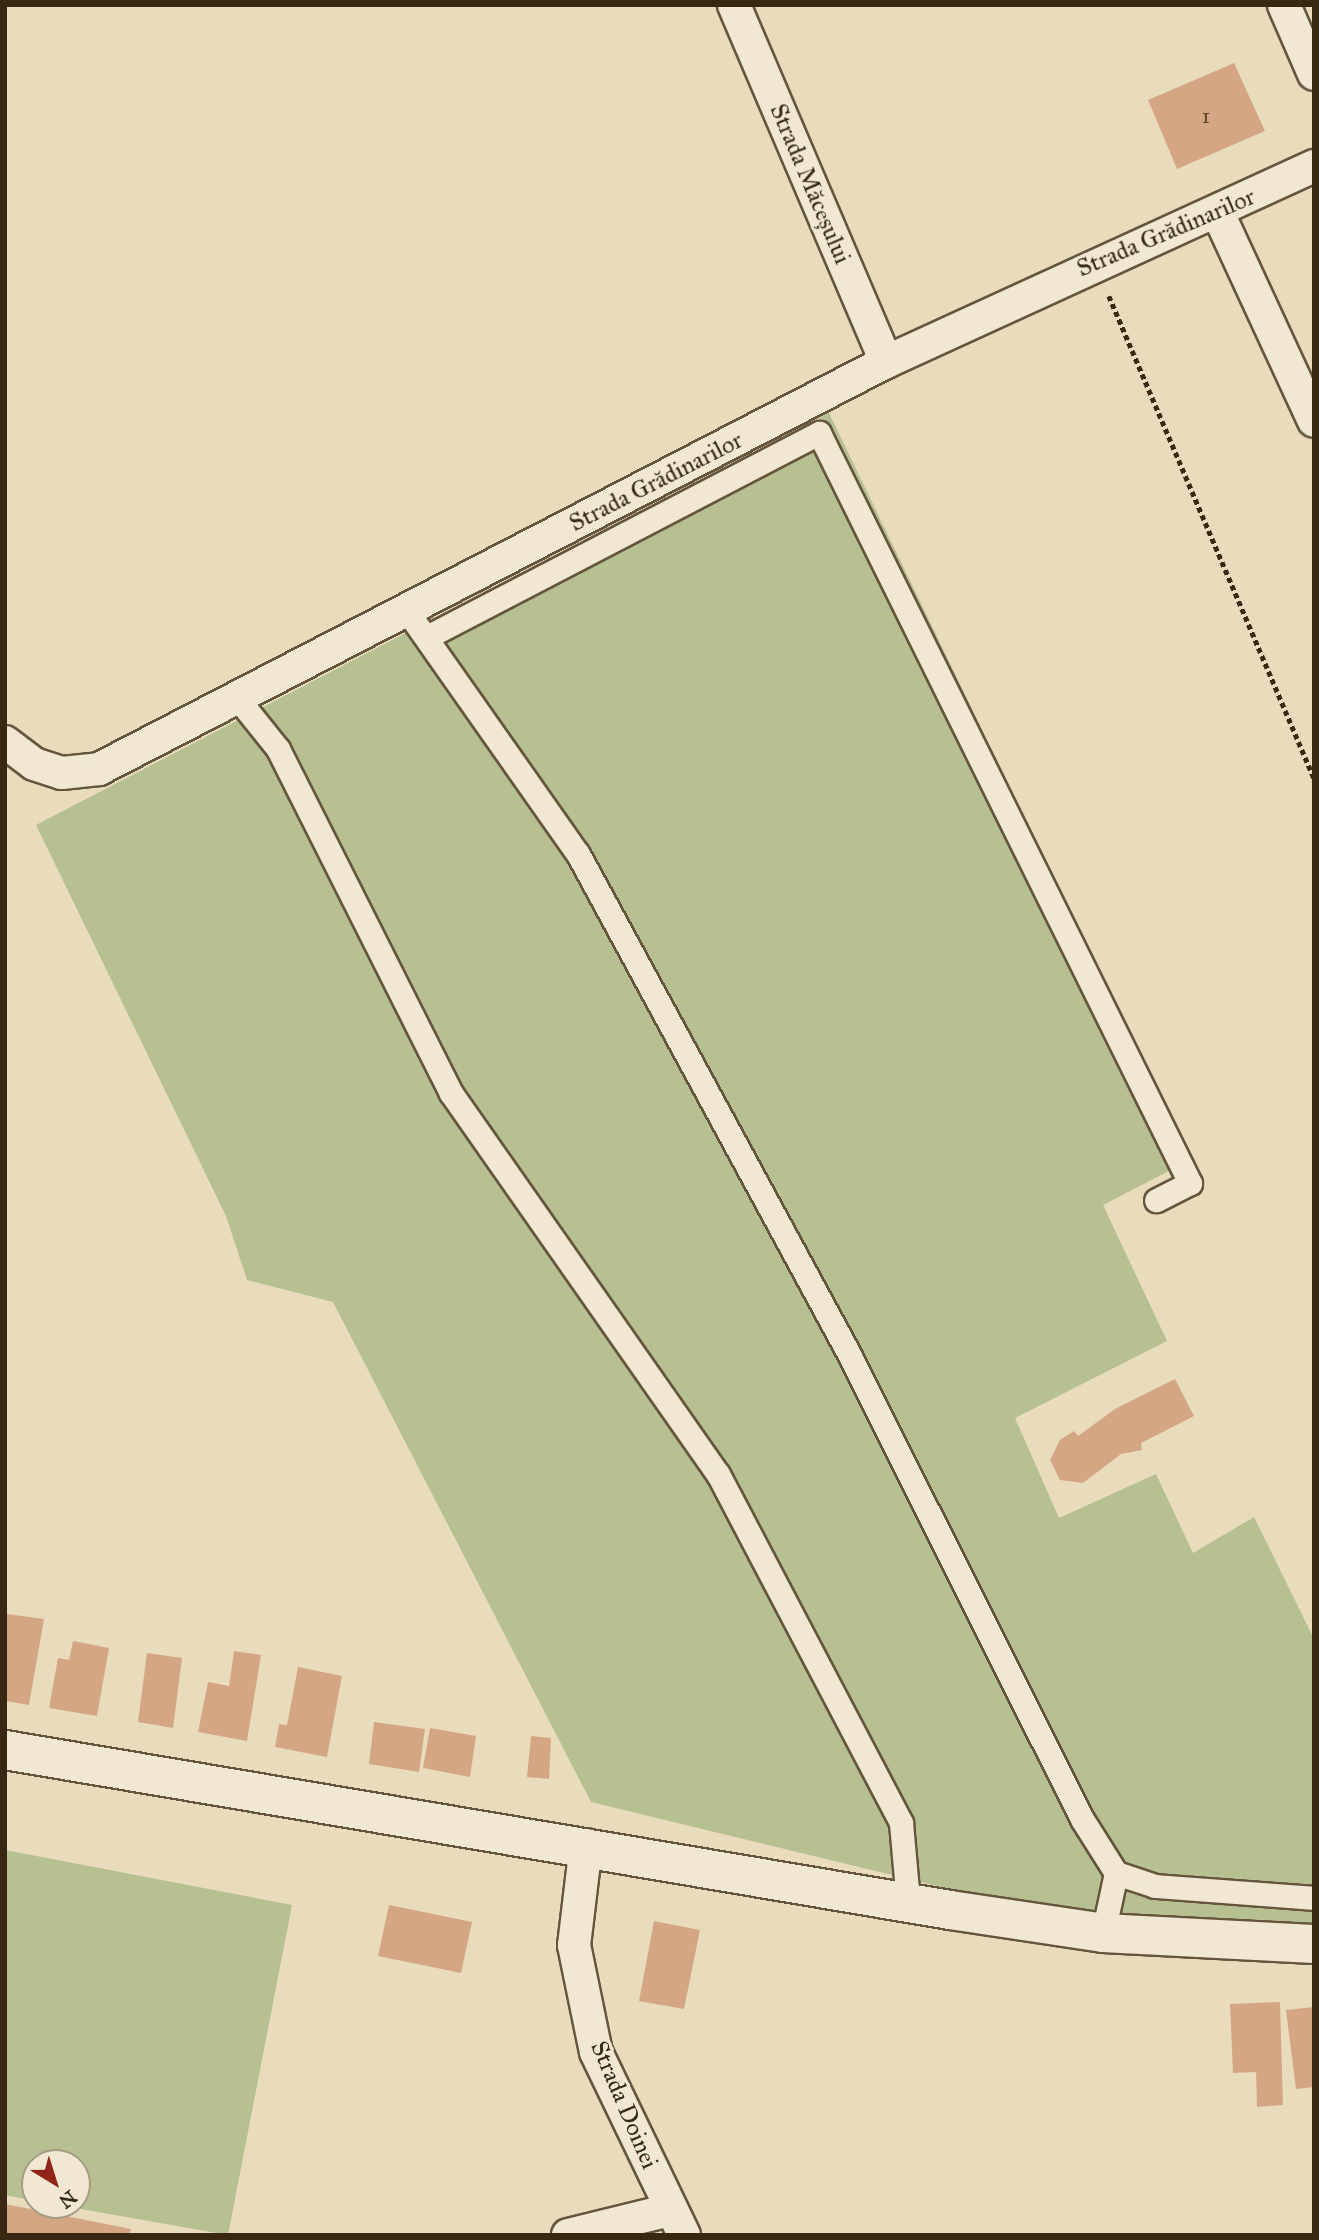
<!DOCTYPE html>
<html>
<head>
<meta charset="utf-8">
<style>
  body { margin:0 }
  #map { position:relative; width:1319px; height:2240px; overflow:hidden; background:#e8dcbc; font-family:"IM FELL Great Primer",serif }
  div>[style] { position:absolute }
  .green>* { inset:0; background:#b6c090 }
  .building>* { inset:0; background:#d5a684 }
  .path>* { height:4.5px; margin-top:-2.25px; transform-origin:0; background:repeating-linear-gradient(90deg,#392811 0 5px,transparent 0 8.5px) }
  .roads { filter:drop-shadow(2px 0 #65553c) drop-shadow(-2px 0 #65553c) drop-shadow(0 2px #65553c) drop-shadow(0 -2px #65553c) }
  .pedestrian>* { height:23px; margin:-11.5px; padding:0 11.5px; transform-origin:11.5px; border-radius:11.5px; background:#f0e8d3 }
  .minor>* { height:32px; margin:-16px; padding:0 16px; transform-origin:16px; border-radius:16px; background:#f0e8d3 }
  .secondary>* { height:38px; margin:-19px; padding:0 19px; transform-origin:19px; border-radius:19px; background:#f0e8d3 }
  span { translate:-50% -50%; white-space:nowrap; text-align:center; line-height:1.15; -webkit-text-stroke:6px #f0e8d3; paint-order:stroke }
  .number-label { font-size:21px; color:#60482e }
  .number-label span { -webkit-text-stroke-width:0 }
  .street-label { font-size:24px; color:#392811 }
  .frame { position:absolute; inset:0; border:7px solid #392811; pointer-events:none }
  .north { position:absolute; left:21px; top:2149px; width:70px; height:70px; box-sizing:border-box; background:#f0e8d3; border:2px solid #a79b85; border-radius:50%; rotate:142deg; font-size:19px; font-weight:700; line-height:28px; text-align:center; color:#392811 }
  .north::after { content:''; display:block; margin:auto; width:24px; height:32px; background:#8f2418; clip-path:polygon(50% 0,100% 100%,50% 72%,0 100%) }
</style>
</head>
<body>
<div id="map">
  <div class="green">
    <i style="clip-path:polygon(829px 413px,1190px 1160px,1103px 1205px,1167px 1341px,1015px 1418px,1059px 1518px,1156px 1474px,1193px 1553px,1254px 1517px,1314px 1639px,1314px 1922px,1155px 1922px,1028px 1908px,591px 1802px,333px 1302px,247px 1280px,226px 1216px,36px 825px)"></i>
    <i style="clip-path:polygon(5px 1850px,292px 1905px,228px 2235px,58px 2205px,77px 2205px,77px 2163px,35px 2163px,35px 2201px,5px 2195px)"></i>
  </div>
  <div class="building">
    <i style="clip-path:polygon(1234px 63px,1265px 131px,1177px 169px,1148px 100px)"></i>
    <i style="clip-path:polygon(1175px 1379px,1194px 1416px,1141px 1443px,1142px 1450px,1121px 1454px,1083px 1483px,1060px 1480px,1050px 1460px,1060px 1440px,1074px 1431px,1078px 1436px,1115px 1409px)"></i>
    <i style="clip-path:polygon(7px 1614px,44px 1619px,29px 1705px,5px 1701px)"></i>
    <i style="clip-path:polygon(73px 1641px,109px 1648px,97px 1716px,49px 1708px,58px 1658px,69px 1660px)"></i>
    <i style="clip-path:polygon(234px 1651px,261px 1655px,247px 1741px,198px 1732px,208px 1682px,229px 1686px)"></i>
    <i style="clip-path:polygon(147px 1653px,182px 1658px,173px 1728px,138px 1722px)"></i>
    <i style="clip-path:polygon(298px 1667px,342px 1676px,327px 1757px,275px 1747px,279px 1724px,287px 1725px)"></i>
    <i style="clip-path:polygon(374px 1722px,425px 1729px,419px 1772px,369px 1764px)"></i>
    <i style="clip-path:polygon(430px 1728px,476px 1736px,470px 1777px,423px 1768px)"></i>
    <i style="clip-path:polygon(531px 1736px,551px 1738px,549px 1779px,527px 1777px)"></i>
    <i style="clip-path:polygon(389px 1905px,472px 1922px,461px 1973px,378px 1956px)"></i>
    <i style="clip-path:polygon(654px 1921px,700px 1930px,684px 2009px,639px 2001px)"></i>
    <i style="clip-path:polygon(1280px 2002px,1283px 2105px,1257px 2107px,1256px 2072px,1233px 2073px,1230px 2004px)"></i>
    <i style="clip-path:polygon(1314px 2007px,1314px 2087px,1296px 2089px,1286px 2010px)"></i>
    <i style="clip-path:polygon(5px 2204px,131px 2229px,129px 2235px,5px 2235px)"></i>
  </div>
  <div class="path">
    <i style="left:1109px;top:296px;width:524px;rotate:66.96deg"></i>
  </div>
  <div class="roads">
    <div class="pedestrian">
      <i style="left:407px;top:611px;width:297px;rotate:54.9deg"></i>
      <i style="left:578px;top:854px;width:569px;rotate:61.54deg"></i>
      <i style="left:849px;top:1354px;width:520px;rotate:63.39deg"></i>
      <i style="left:1082px;top:1819px;width:64px;rotate:57.8deg"></i>
      <i style="left:1116px;top:1873px;width:61px;rotate:102.2deg"></i>
      <i style="left:427px;top:637px;width:442px;rotate:-27.5deg"></i>
      <i style="left:819px;top:433px;width:837px;rotate:63.68deg"></i>
      <i style="left:1190px;top:1183px;width:38px;rotate:153deg"></i>
      <i style="left:238px;top:699px;width:64px;rotate:51.3deg"></i>
      <i style="left:278px;top:749px;width:385px;rotate:63.3deg"></i>
      <i style="left:451px;top:1093px;width:465px;rotate:55deg"></i>
      <i style="left:718px;top:1474px;width:394px;rotate:62.3deg"></i>
      <i style="left:901px;top:1823px;width:79px;rotate:84.9deg"></i>
      <i style="left:1116px;top:1873px;width:41px;rotate:18.4deg"></i>
      <i style="left:1155px;top:1886px;width:159px;rotate:4.3deg"></i>
    </div>
    <div class="minor">
      <i style="left:734px;top:5px;width:388px;rotate:66.9deg"></i>
      <i style="left:1284px;top:5px;width:75px;rotate:66.5deg"></i>
      <i style="left:1217px;top:211px;width:231px;rotate:65.2deg"></i>
      <i style="left:5px;top:742px;width:36px;rotate:37deg"></i>
      <i style="left:34px;top:764px;width:29px;rotate:18deg"></i>
      <i style="left:62px;top:773px;width:37px;rotate:-6deg"></i>
      <i style="left:99px;top:769px;width:886px;rotate:-27.35deg"></i>
      <i style="left:886px;top:362px;width:471px;rotate:-24.6deg"></i>
      <i style="left:586px;top:1845px;width:101px;rotate:96.8deg"></i>
      <i style="left:574px;top:1945px;width:109px;rotate:78.4deg"></i>
      <i style="left:596px;top:2052px;width:203px;rotate:64.3deg"></i>
      <i style="left:568px;top:2235px;width:105px;rotate:-13.8deg"></i>
    </div>
    <div class="secondary">
      <i style="left:5px;top:1750px;width:958px;rotate:9.61deg"></i>
      <i style="left:950px;top:1910px;width:155px;rotate:8.5deg"></i>
      <i style="left:1103px;top:1933px;width:211px;rotate:3deg"></i>
    </div>
  </div>
  <div class="number-label">
    <span style="left:1206px;top:116px">1</span>
  </div>
  <div class="street-label">
    <span style="left:810px;top:184px;rotate:67deg">Strada Măceșului</span>
    <span style="left:1166px;top:233px;rotate:-23deg">Strada Grădinarilor</span>
    <span style="left:656px;top:482px;rotate:-27deg">Strada Grădinarilor</span>
    <span style="left:624px;top:2105px;rotate:67deg">Strada Doinei</span>
  </div>
  <div class="frame"></div>
  <div class="north">N</div>
</div>
</body>
</html>
